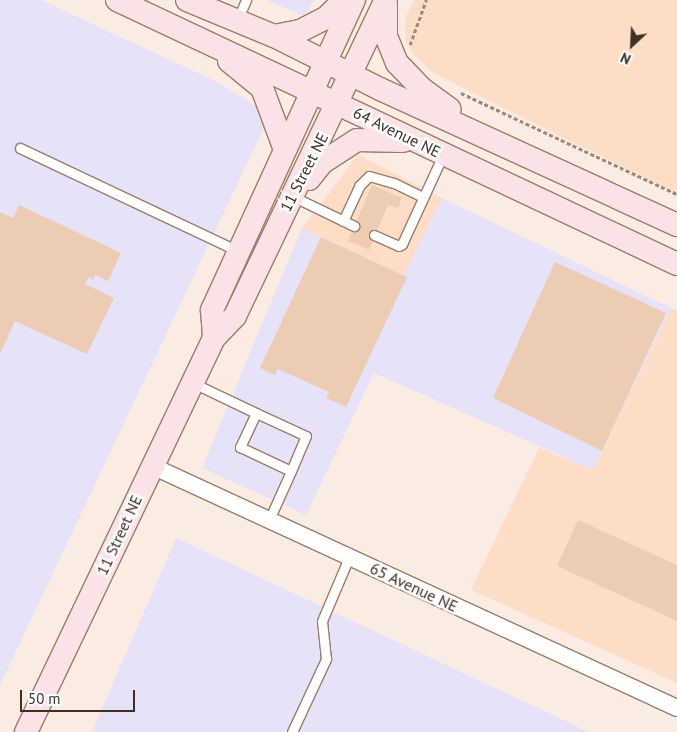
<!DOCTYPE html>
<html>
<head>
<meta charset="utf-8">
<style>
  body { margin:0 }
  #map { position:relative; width:677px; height:732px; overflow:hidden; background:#faece3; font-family:"PT Sans",sans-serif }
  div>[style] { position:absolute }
  .built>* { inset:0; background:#fdddc6 }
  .industrial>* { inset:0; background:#e6e2f8 }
  .building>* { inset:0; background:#edccb4 }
  .path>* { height:2.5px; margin-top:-1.25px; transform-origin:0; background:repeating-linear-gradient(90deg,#988a81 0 4px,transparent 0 6.5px) }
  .roads { filter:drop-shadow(1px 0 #9a7c66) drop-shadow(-1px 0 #9a7c66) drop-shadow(0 1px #9a7c66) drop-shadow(0 -1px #9a7c66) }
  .lane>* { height:9px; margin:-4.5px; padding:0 4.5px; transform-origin:4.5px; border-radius:4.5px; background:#fff }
  .street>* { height:16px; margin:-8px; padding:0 8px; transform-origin:8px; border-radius:8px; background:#fff }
  .secondary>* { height:22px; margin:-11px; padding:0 11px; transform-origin:11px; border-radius:11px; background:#fbe2e7 }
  span { translate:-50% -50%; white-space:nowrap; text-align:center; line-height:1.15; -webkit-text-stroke:5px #fdfdfd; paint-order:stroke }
  .street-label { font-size:16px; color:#3d3027 }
  .north { position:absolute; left:607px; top:20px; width:50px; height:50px; -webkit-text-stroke:4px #fdfdfd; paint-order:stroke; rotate:205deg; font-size:14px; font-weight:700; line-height:20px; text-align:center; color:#3d3027 }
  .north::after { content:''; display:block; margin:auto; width:18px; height:22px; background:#3d3027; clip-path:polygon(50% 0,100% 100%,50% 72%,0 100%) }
  .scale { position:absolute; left:20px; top:690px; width:115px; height:22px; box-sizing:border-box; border:2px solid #3d3027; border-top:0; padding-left:6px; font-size:15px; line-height:18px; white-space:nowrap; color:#3d3027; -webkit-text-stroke:4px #fdfdfd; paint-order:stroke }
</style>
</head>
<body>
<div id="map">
  <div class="built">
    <i style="clip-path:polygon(414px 0,677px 0,677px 194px,433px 73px,417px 58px,406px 42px,405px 18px)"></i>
    <i style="clip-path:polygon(358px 155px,442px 198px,404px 275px,302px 228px)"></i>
    <i style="clip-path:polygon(671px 308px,677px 311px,677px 683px,471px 590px,539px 448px,593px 470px)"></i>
  </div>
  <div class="industrial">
    <i style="clip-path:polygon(0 0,41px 0,219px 83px,270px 115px,0 685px)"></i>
    <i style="clip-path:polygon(267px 0,314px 0,304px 16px)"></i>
    <i style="clip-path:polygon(442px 198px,671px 308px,593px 470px,374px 373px,306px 515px,202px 468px,302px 228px,404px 275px)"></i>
    <i style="clip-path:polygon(176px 538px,589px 732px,92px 732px)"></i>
  </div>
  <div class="building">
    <i style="clip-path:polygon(372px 185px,402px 198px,398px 208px,388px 205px,369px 250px,348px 241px)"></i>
    <i style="clip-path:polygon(19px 205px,121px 253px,108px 281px,95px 275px,93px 280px,89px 277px,85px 284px,114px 298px,87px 354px,15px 321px,0 354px,0 212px,13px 218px)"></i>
    <i style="clip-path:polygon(321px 237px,407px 277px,346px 407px,326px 398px,329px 392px,278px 369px,275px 375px,260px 368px)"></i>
    <i style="clip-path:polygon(555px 262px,666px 313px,602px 451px,493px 398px)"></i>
    <i style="clip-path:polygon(578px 520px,677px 565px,677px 621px,557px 566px)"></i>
  </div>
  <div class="path">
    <i style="left:410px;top:45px;width:48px;rotate:-70.4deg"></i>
    <i style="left:461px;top:93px;width:238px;rotate:25.1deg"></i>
  </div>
  <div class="roads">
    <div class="lane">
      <i style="left:237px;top:21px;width:23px;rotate:-67deg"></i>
      <i style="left:20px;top:148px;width:241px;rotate:25.3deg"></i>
      <i style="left:294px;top:197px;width:67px;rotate:25.8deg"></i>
      <i style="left:343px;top:221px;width:38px;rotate:-65deg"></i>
      <i style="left:359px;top:186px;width:14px;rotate:-45deg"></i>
      <i style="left:369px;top:176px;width:26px;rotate:16deg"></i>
      <i style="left:394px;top:183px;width:32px;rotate:26deg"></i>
      <i style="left:374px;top:235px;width:27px;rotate:24deg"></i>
      <i style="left:399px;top:246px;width:4px;rotate:-34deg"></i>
      <i style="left:402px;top:244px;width:98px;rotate:-65.3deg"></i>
      <i style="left:193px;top:383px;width:70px;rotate:25.5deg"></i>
      <i style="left:269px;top:520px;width:54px;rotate:-65.8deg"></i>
      <i style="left:291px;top:471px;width:38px;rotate:-67deg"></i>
      <i style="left:306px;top:436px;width:55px;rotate:-155.3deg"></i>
      <i style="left:256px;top:413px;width:38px;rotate:115deg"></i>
      <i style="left:240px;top:447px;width:56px;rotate:25.2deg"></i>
      <i style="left:292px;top:732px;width:81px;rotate:-65deg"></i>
      <i style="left:326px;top:659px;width:38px;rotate:-96deg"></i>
      <i style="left:322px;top:621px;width:69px;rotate:-67.1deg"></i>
    </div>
    <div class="street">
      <i style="left:152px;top:466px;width:578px;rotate:24.75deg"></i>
    </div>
    <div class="secondary">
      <i style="left:117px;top:0;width:619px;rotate:25.24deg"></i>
      <i style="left:187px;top:0;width:94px;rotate:22.5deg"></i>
      <i style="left:274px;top:36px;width:119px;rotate:26.6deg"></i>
      <i style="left:380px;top:89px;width:327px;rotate:24.6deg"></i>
      <i style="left:386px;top:5px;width:31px;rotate:90deg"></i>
      <i style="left:386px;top:36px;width:29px;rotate:68deg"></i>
      <i style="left:397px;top:63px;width:36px;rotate:46deg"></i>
      <i style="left:422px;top:89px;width:34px;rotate:36deg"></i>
      <i style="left:274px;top:36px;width:26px;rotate:-11deg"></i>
      <i style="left:300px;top:31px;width:29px;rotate:-27deg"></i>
      <i style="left:326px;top:18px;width:25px;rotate:-45deg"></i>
      <i style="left:229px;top:61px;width:43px;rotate:39.3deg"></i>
      <i style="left:262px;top:88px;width:63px;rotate:69.6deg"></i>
      <i style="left:309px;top:179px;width:22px;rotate:-51deg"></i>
      <i style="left:323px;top:162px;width:40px;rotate:-32.9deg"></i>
      <i style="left:357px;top:140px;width:46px;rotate:1.2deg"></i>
      <i style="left:214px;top:338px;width:28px;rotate:-94deg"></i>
      <i style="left:212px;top:310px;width:341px;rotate:-65.4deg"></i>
      <i style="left:26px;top:732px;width:437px;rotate:-64.5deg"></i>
      <i style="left:214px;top:338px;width:30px;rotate:-46deg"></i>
      <i style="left:235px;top:316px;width:350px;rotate:-64.5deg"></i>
    </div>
  </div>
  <div class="street-label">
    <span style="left:397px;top:132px;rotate:26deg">64 Avenue NE</span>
    <span style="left:304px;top:172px;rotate:-63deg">11 Street NE</span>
    <span style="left:119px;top:535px;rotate:-65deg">11 Street NE</span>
    <span style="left:414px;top:587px;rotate:25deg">65 Avenue NE</span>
  </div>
  <div class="north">N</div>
  <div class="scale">50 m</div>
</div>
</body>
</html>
